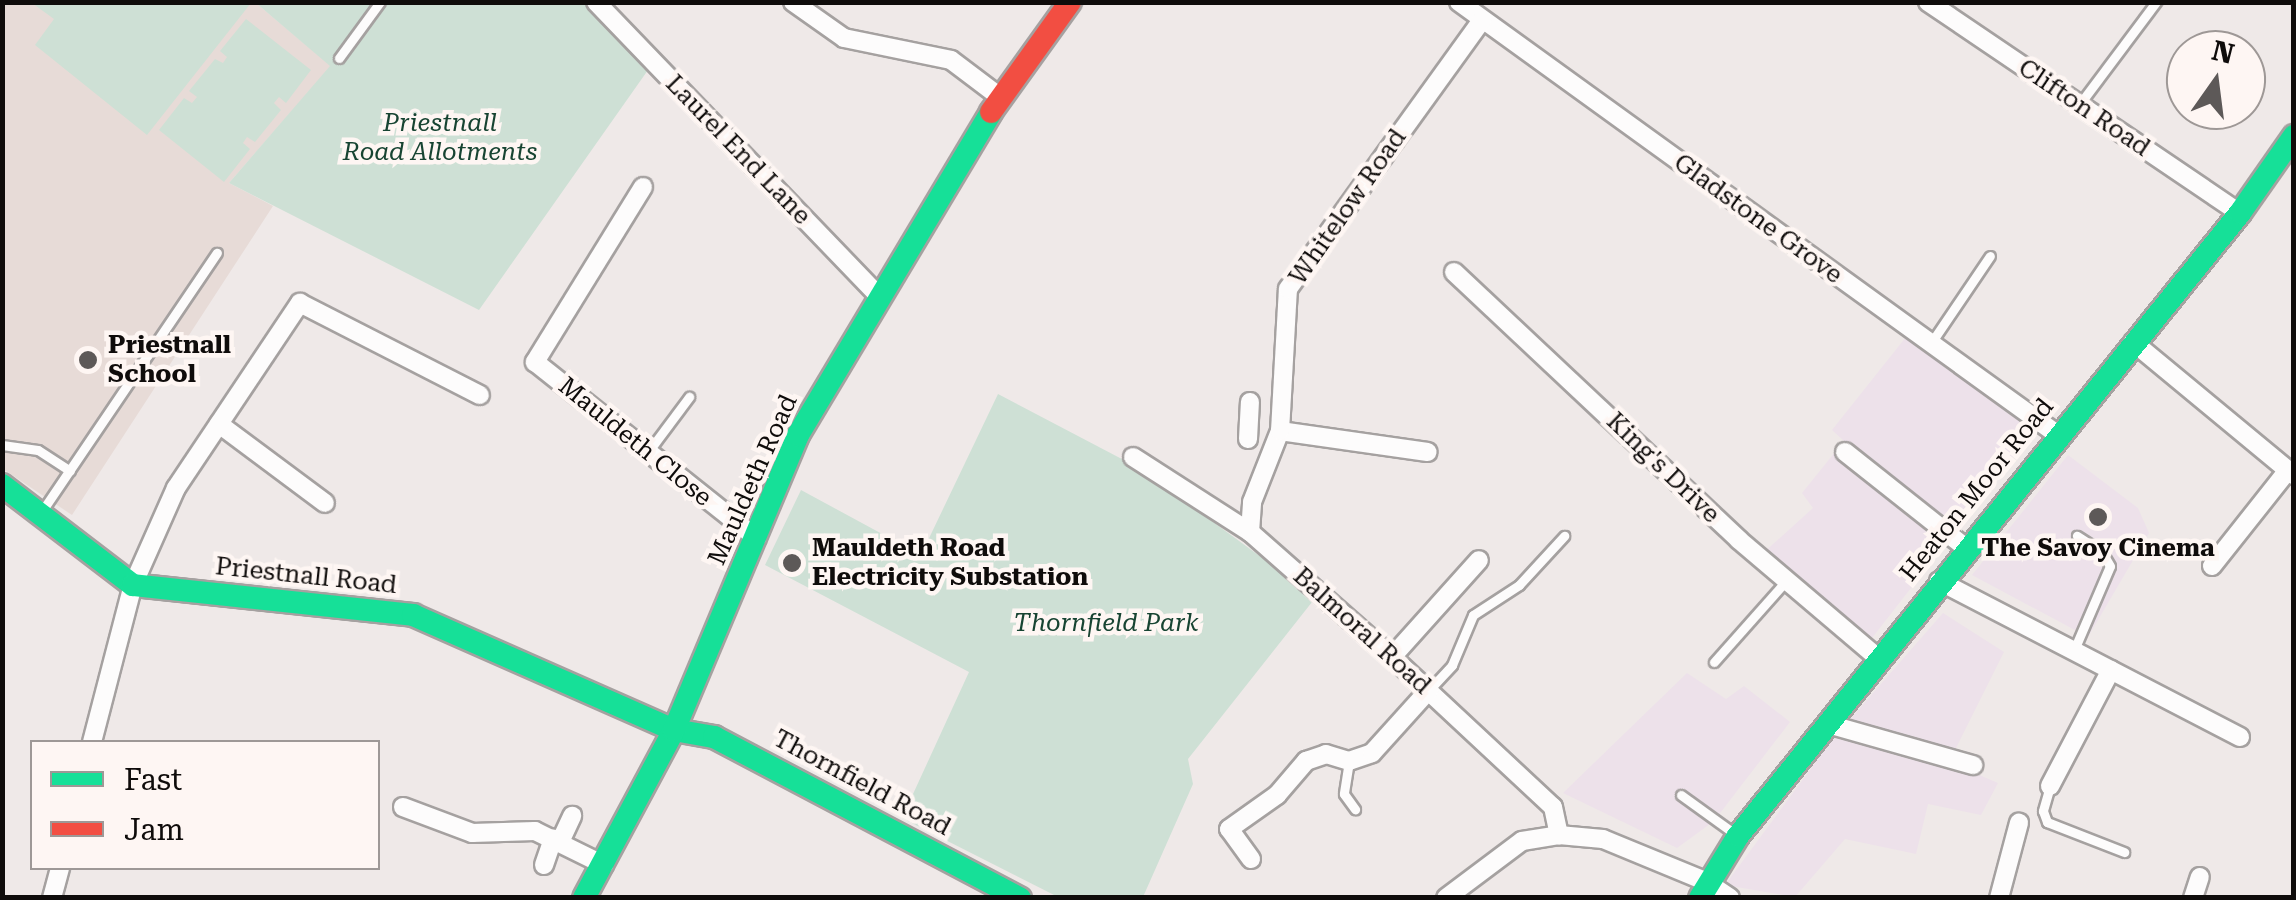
<!DOCTYPE html>
<html>
<head>
<meta charset="utf-8">
<style>
  body { margin:0 }
  #map { position:relative; width:2296px; height:900px; overflow:hidden; background:#efe9e8; font-family:"Roboto Serif",serif }
  div>[style] { position:absolute }
  .commercial>* { inset:0; background:#ede1ea }
  .built>* { inset:0; background:#e7dbd7 }
  .green>* { inset:0; background:#cee0d5 }
  .roads { filter:drop-shadow(2px 0 #a5a1a0) drop-shadow(-2px 0 #a5a1a0) drop-shadow(0 2px #a5a1a0) drop-shadow(0 -2px #a5a1a0) }
  .lane>* { height:9px; margin:-4.5px; padding:0 4.5px; transform-origin:4.5px; border-radius:4.5px; background:#fdfcfc }
  .street>* { height:18px; margin:-9px; padding:0 9px; transform-origin:9px; border-radius:9px; background:#fdfcfc }
  .fast>* { height:22px; margin:-11px; padding:0 11px; transform-origin:11px; border-radius:11px; background:#16e098 }
  .jam>* { height:22px; margin:-11px; padding:0 11px; transform-origin:11px; border-radius:11px; background:#f24e42 }
  .dots>* { width:28px; height:28px; translate:-50% -50%; box-sizing:border-box; border:5px solid #fef6f3; border-radius:50% }
  span { translate:-50% -50%; white-space:nowrap; text-align:center; line-height:1.15; -webkit-text-stroke:9px #fef6f3; paint-order:stroke }
  .street-label { font-size:25px; color:#0f0c0b }
  .park-label { font-size:25px; color:#174432; font-style:italic }
  .poi-label { font-size:25px; color:#0f0c0b; font-weight:700 }
  .left { translate:0 -50%; text-align:left }
  .frame { position:absolute; inset:0; border:5px solid #0f0c0b; pointer-events:none }
  .legend { position:absolute; left:30px; top:740px; width:350px; height:130px; box-sizing:border-box; background:#fef6f3; border:2px solid #9e9896; margin:0; padding:12px 18px; list-style:none; font-size:30px; color:#0f0c0b }
  .legend li { display:flex; align-items:center; gap:20px; height:50px }
  .legend b { width:50px; border:2px solid #9e9896 }
  .north { position:absolute; left:2166px; top:30px; width:100px; height:100px; box-sizing:border-box; background:#fef6f3; border:2px solid #9e9896; border-radius:50%; rotate:14deg; font-size:28px; font-weight:700; line-height:40px; text-align:center; color:#0f0c0b }
  .north::after { content:''; display:block; margin:auto; width:35px; height:45px; background:#5d5958; clip-path:polygon(50% 0,100% 100%,50% 72%,0 100%) }
</style>
</head>
<body>
<div id="map">
  <div class="commercial">
    <i style="clip-path:polygon(1906px 337px,2035px 429px,1865px 647px,1761px 555px,1813px 508px,1802px 493px,1844px 441px,1832px 430px)"></i>
    <i style="clip-path:polygon(2068px 455px,2138px 508px,2149px 533px,2088px 637px,1972px 575px)"></i>
    <i style="clip-path:polygon(1943px 613px,2004px 652px,1949px 762px,1998px 783px,1981px 815px,1928px 804px,1916px 854px,1845px 839px,1795px 897px,1725px 885px,1832px 740px)"></i>
    <i style="clip-path:polygon(1687px 673px,1726px 699px,1744px 686px,1790px 722px,1714px 821px,1677px 848px,1563px 793px)"></i>
  </div>
  <div class="built">
    <i style="clip-path:polygon(2px 3px,256px 3px,331px 66px,229px 183px,273px 206px,72px 515px,3px 469px)"></i>
  </div>
  <div class="green">
    <i style="clip-path:polygon(32px 3px,251px 3px,147px 135px,35px 45px,54px 19px)"></i>
    <i style="clip-path:polygon(256px 3px,583px 3px,648px 70px,479px 310px,229px 183px,330px 66px)"></i>
    <i style="clip-path:polygon(246px 19px,311px 70px,286px 103px,279px 97px,274px 103px,281px 110px,255px 142px,247px 137px,243px 143px,250px 149px,224px 182px,159px 130px,184px 98px,192px 103px,197px 97px,189px 91px,215px 59px,223px 63px,227px 57px,220px 51px)"></i>
    <i style="clip-path:polygon(998px 394px,1139px 468px,1316px 597px,1188px 759px,1193px 784px,1143px 897px,1058px 897px,902px 818px,969px 672px,765px 565px,801px 490px,921px 555px)"></i>
  </div>
  <div class="roads">
    <div class="lane">
      <i style="left:339px;top:58px;width:69px;rotate:-53.8deg"></i>
      <i style="left:2079px;top:105px;width:129px;rotate:-53.2deg"></i>
      <i style="left:1931px;top:343px;width:105px;rotate:-55.9deg"></i>
      <i style="left:2px;top:445px;width:36px;rotate:8deg"></i>
      <i style="left:38px;top:450px;width:38px;rotate:33deg"></i>
      <i style="left:648px;top:452px;width:69px;rotate:-53.3deg"></i>
      <i style="left:42px;top:511px;width:312px;rotate:-55.9deg"></i>
      <i style="left:2074px;top:650px;width:91px;rotate:-66.8deg"></i>
      <i style="left:2110px;top:566px;width:16px;rotate:-120deg"></i>
      <i style="left:2102px;top:552px;width:30px;rotate:-147deg"></i>
      <i style="left:1714px;top:662px;width:108px;rotate:-48.4deg"></i>
      <i style="left:1429px;top:690px;width:34px;rotate:-47deg"></i>
      <i style="left:1452px;top:665px;width:54px;rotate:-67.2deg"></i>
      <i style="left:1473px;top:615px;width:55px;rotate:-33.1deg"></i>
      <i style="left:1519px;top:585px;width:67px;rotate:-47.4deg"></i>
      <i style="left:1349px;top:761px;width:33px;rotate:99deg"></i>
      <i style="left:1344px;top:794px;width:19px;rotate:54deg"></i>
      <i style="left:2050px;top:786px;width:26px;rotate:106deg"></i>
      <i style="left:2043px;top:811px;width:12px;rotate:70deg"></i>
      <i style="left:2047px;top:822px;width:83px;rotate:21.3deg"></i>
      <i style="left:1681px;top:795px;width:67px;rotate:35.8deg"></i>
    </div>
    <div class="street">
      <i style="left:596px;top:2px;width:411px;rotate:46.1deg"></i>
      <i style="left:793px;top:2px;width:62px;rotate:35.2deg"></i>
      <i style="left:844px;top:38px;width:109px;rotate:11.6deg"></i>
      <i style="left:951px;top:60px;width:61px;rotate:37.1deg"></i>
      <i style="left:1459px;top:2px;width:739px;rotate:35.86deg"></i>
      <i style="left:1928px;top:2px;width:377px;rotate:34.1deg"></i>
      <i style="left:643px;top:187px;width:206px;rotate:121.7deg"></i>
      <i style="left:535px;top:362px;width:283px;rotate:38.5deg"></i>
      <i style="left:1454px;top:272px;width:391px;rotate:43.2deg"></i>
      <i style="left:1739px;top:540px;width:182px;rotate:40.3deg"></i>
      <i style="left:2133px;top:342px;width:209px;rotate:39.6deg"></i>
      <i style="left:219px;top:424px;width:132px;rotate:36.7deg"></i>
      <i style="left:1280px;top:431px;width:149px;rotate:8.1deg"></i>
      <i style="left:1248px;top:439px;width:37px;rotate:-87deg"></i>
      <i style="left:1845px;top:452px;width:154px;rotate:38.4deg"></i>
      <i style="left:1133px;top:457px;width:139px;rotate:32.7deg"></i>
      <i style="left:1250px;top:532px;width:189px;rotate:41.4deg"></i>
      <i style="left:1392px;top:657px;width:220px;rotate:43deg"></i>
      <i style="left:1553px;top:807px;width:29px;rotate:78deg"></i>
      <i style="left:1250px;top:532px;width:30px;rotate:-86deg"></i>
      <i style="left:1252px;top:502px;width:76px;rotate:-68.5deg"></i>
      <i style="left:1280px;top:431px;width:142px;rotate:-86.8deg"></i>
      <i style="left:1288px;top:289px;width:332px;rotate:-54.2deg"></i>
      <i style="left:2212px;top:566px;width:122px;rotate:-51.6deg"></i>
      <i style="left:1939px;top:581px;width:339px;rotate:27.4deg"></i>
      <i style="left:1392px;top:657px;width:130px;rotate:-48.1deg"></i>
      <i style="left:1828px;top:724px;width:151px;rotate:15.8deg"></i>
      <i style="left:92px;top:742px;width:162px;rotate:-75.4deg"></i>
      <i style="left:133px;top:585px;width:106px;rotate:-66.1deg"></i>
      <i style="left:176px;top:488px;width:223px;rotate:-56.2deg"></i>
      <i style="left:300px;top:303px;width:202px;rotate:27.1deg"></i>
      <i style="left:2050px;top:786px;width:131px;rotate:-62.3deg"></i>
      <i style="left:403px;top:807px;width:74px;rotate:20.6deg"></i>
      <i style="left:472px;top:833px;width:63px;rotate:-1.8deg"></i>
      <i style="left:535px;top:831px;width:77px;rotate:26.2deg"></i>
      <i style="left:560px;top:842px;width:29px;rotate:-65deg"></i>
      <i style="left:1251px;top:859px;width:37px;rotate:-126deg"></i>
      <i style="left:1229px;top:829px;width:59px;rotate:-35.3deg"></i>
      <i style="left:1277px;top:795px;width:45px;rotate:-49.5deg"></i>
      <i style="left:1306px;top:761px;width:21px;rotate:-19deg"></i>
      <i style="left:1326px;top:754px;width:24px;rotate:17deg"></i>
      <i style="left:1349px;top:761px;width:24px;rotate:-19deg"></i>
      <i style="left:1372px;top:753px;width:85px;rotate:-47.9deg"></i>
      <i style="left:544px;top:865px;width:28px;rotate:-71deg"></i>
      <i style="left:52px;top:898px;width:31px;rotate:-75deg"></i>
      <i style="left:1446px;top:898px;width:95px;rotate:-36.9deg"></i>
      <i style="left:1522px;top:841px;width:37px;rotate:-9deg"></i>
      <i style="left:1559px;top:835px;width:44px;rotate:5.2deg"></i>
      <i style="left:1603px;top:839px;width:110px;rotate:22.4deg"></i>
      <i style="left:1705px;top:881px;width:30px;rotate:34deg"></i>
      <i style="left:1999px;top:898px;width:78px;rotate:-75.1deg"></i>
      <i style="left:2193px;top:898px;width:22px;rotate:-72deg"></i>
    </div>
    <div class="fast">
      <i style="left:2px;top:485px;width:165px;rotate:37.4deg"></i>
      <i style="left:133px;top:585px;width:282px;rotate:6.1deg"></i>
      <i style="left:413px;top:615px;width:285px;rotate:23.8deg"></i>
      <i style="left:674px;top:730px;width:41px;rotate:9.9deg"></i>
      <i style="left:714px;top:737px;width:346px;rotate:27.8deg"></i>
      <i style="left:584px;top:898px;width:191px;rotate:-61.8deg"></i>
      <i style="left:674px;top:730px;width:320px;rotate:-67.2deg"></i>
      <i style="left:798px;top:435px;width:376px;rotate:-59.1deg"></i>
      <i style="left:1700px;top:898px;width:73px;rotate:-58.5deg"></i>
      <i style="left:1738px;top:836px;width:800px;rotate:-51.14deg"></i>
      <i style="left:2240px;top:213px;width:94px;rotate:-55deg"></i>
    </div>
    <div class="jam">
      <i style="left:991px;top:112px;width:135px;rotate:-54.3deg"></i>
    </div>
  </div>
  <div class="dots">
    <i style="left:88px;top:360px;background:#5d5958"></i>
    <i style="left:2098px;top:517px;background:#5d5958"></i>
    <i style="left:792px;top:563px;background:#5d5958"></i>
  </div>
  <div class="street-label">
    <span style="left:2084px;top:108px;rotate:34deg">Clifton Road</span>
    <span style="left:738px;top:150px;rotate:46deg">Laurel End Lane</span>
    <span style="left:1348px;top:207px;rotate:-55deg">Whitelow Road</span>
    <span style="left:1758px;top:219px;rotate:36deg">Gladstone Grove</span>
    <span style="left:635px;top:442px;rotate:39deg">Mauldeth Close</span>
    <span style="left:1663px;top:468px;rotate:44deg">King's Drive</span>
    <span style="left:753px;top:480px;rotate:-66deg">Mauldeth Road</span>
    <span style="left:1977px;top:490px;rotate:-51deg">Heaton Moor Road</span>
    <span style="left:306px;top:576px;rotate:6deg">Priestnall Road</span>
    <span style="left:1362px;top:631px;rotate:42deg">Balmoral Road</span>
    <span style="left:862px;top:783px;rotate:28deg">Thornfield Road</span>
  </div>
  <div class="park-label">
    <span style="left:440px;top:138px">Priestnall<br>Road Allotments</span>
    <span style="left:1106px;top:623px">Thornfield Park</span>
  </div>
  <div class="poi-label">
    <span class="left" style="left:108px;top:360px">Priestnall<br>School</span>
    <span style="left:2098px;top:548px">The Savoy Cinema</span>
    <span class="left" style="left:812px;top:563px">Mauldeth Road<br>Electricity Substation</span>
  </div>
  <div class="frame"></div>
  <ul class="legend">
  <li><b style="height:12px;background:#16e098"></b>Fast</li>
  <li><b style="height:12px;background:#f24e42"></b>Jam</li>
  </ul>
  <div class="north">N</div>
</div>
</body>
</html>
